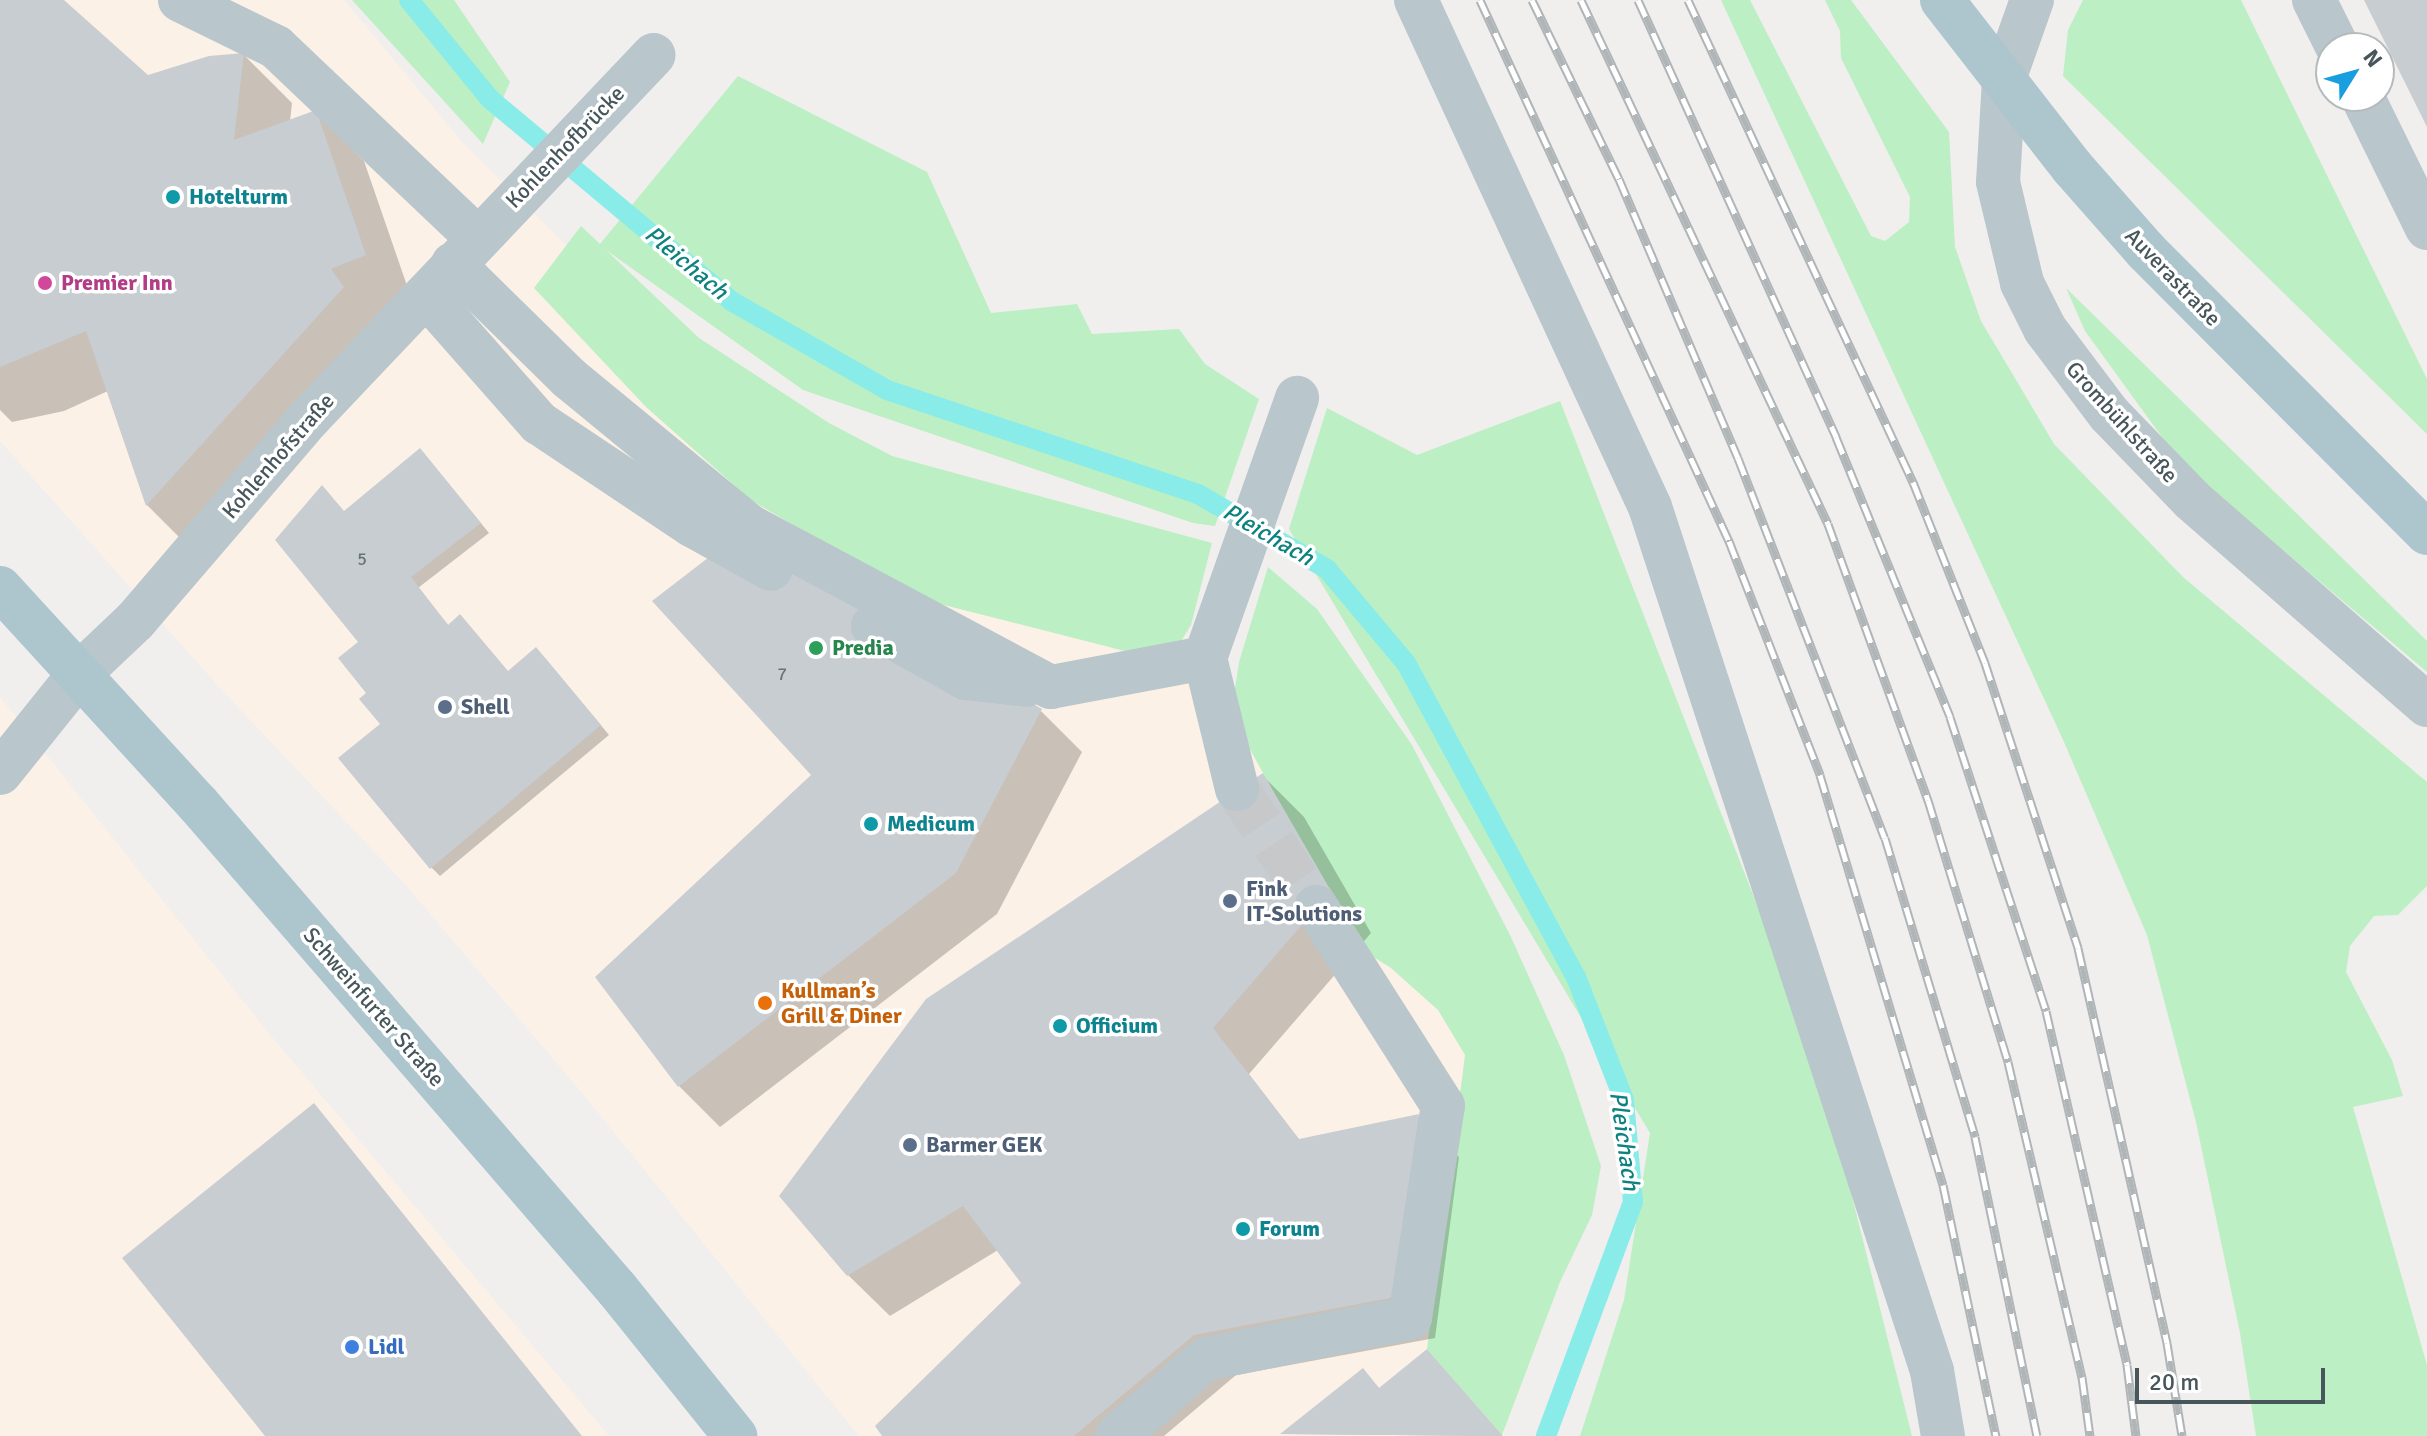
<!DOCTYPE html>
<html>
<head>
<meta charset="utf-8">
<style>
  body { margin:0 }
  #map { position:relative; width:2427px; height:1436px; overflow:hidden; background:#f1eeee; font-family:Signika,sans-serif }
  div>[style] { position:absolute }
  .commercial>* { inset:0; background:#fcf1e7 }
  .green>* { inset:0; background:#bcefc3 }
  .shadow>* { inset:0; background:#0003 }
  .stream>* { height:20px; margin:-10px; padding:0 10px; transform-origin:10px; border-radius:10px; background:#89ece9 }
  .building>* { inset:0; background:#c8cdd1 }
  .minor-tunnel>* { height:44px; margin-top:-22px; transform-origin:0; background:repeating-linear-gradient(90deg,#c6c8c9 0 44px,transparent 0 66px) }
  .minor>* { height:44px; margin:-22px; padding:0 22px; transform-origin:22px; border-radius:22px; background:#b9c6cb }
  .major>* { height:44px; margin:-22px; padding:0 22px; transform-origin:22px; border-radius:22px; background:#adc5cd }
  .rail>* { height:9px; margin-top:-4.5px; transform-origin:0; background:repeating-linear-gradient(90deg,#fff 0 18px,#b0b5b8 0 36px); box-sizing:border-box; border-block:2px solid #b0b5b8 }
  .dots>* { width:22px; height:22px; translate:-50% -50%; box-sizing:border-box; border:4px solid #fff; border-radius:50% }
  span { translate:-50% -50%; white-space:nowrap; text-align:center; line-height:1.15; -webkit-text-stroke:7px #fff; paint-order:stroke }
  .number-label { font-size:18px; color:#667478 }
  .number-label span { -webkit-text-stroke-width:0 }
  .street-label { font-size:22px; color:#46565b }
  .culture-label { font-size:22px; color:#0d838f; font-weight:700 }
  .left { translate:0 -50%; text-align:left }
  .hotel-label { font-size:22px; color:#b23c85; font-weight:700 }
  .leisure-label { font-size:22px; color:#27864d; font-weight:700 }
  .service-label { font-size:22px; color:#4e5e75; font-weight:700 }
  .food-label { font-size:22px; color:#c56008; font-weight:700 }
  .shop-label { font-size:22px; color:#366cbe; font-weight:700 }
  .water-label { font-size:24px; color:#0d827f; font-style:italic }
  .north { position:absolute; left:2315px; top:32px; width:80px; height:80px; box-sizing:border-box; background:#fff; border:2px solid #b5bbbd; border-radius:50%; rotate:53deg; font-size:22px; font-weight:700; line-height:32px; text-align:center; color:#46565b }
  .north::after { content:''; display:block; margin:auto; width:28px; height:36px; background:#199ee0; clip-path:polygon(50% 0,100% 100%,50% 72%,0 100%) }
  .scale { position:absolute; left:2135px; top:1368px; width:190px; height:36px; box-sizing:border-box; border:4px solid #46565b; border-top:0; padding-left:10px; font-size:24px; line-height:28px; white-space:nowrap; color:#46565b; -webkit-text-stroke:6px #fff; paint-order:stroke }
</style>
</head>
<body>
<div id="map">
  <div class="commercial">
    <i style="clip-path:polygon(0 0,344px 0,463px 143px,878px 554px,1201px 684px,1446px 969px,1549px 1151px,1504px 1407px,1504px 1436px,859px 1436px,584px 1095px,404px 883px,221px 689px,0 441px)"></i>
    <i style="clip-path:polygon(0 697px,266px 1030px,609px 1436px,0 1436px)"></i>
  </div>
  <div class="green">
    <i style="clip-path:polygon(352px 0,454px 0,510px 82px,483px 144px)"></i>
    <i style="clip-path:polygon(1721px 0,1750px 0,1871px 236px,1885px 241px,1909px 222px,1910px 197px,1841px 58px,1840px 31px,1825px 0,1851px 0,1949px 132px,1955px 247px,1981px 321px,2054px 444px,2183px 577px,2427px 782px,2427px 886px,2398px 915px,2374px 916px,2350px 946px,2346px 972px,2392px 1060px,2403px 1096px,2353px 1107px,2427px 1365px,2427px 1436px,2256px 1436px,2240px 1333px,2196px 1122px,2147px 935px,2064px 742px)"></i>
    <i style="clip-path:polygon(2083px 0,2241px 0,2427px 379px,2427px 434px,2063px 76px,2068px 30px)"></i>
    <i style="clip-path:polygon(738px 76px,927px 172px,991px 313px,1077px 304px,1092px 334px,1179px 329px,1205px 364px,1259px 399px,1215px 526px,1193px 523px,803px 390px,606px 250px,699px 338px,829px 423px,892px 456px,1212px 543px,1191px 625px,1178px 646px,1125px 651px,924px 600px,752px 501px,646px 407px,534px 288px,581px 226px,600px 244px)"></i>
    <i style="clip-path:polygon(2066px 288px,2427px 641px,2427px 672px,2183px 466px,2085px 331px)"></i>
    <i style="clip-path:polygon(1560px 401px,1818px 1061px,1912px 1436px,1580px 1436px,1624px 1300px,1650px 1133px,1289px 529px,1327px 408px,1417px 455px)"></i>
    <i style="clip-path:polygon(1268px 567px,1317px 609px,1412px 745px,1511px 937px,1564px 1055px,1601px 1166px,1592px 1215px,1560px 1282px,1502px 1435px,1427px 1349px,1465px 1055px,1438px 1010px,1391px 968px,1359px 948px,1240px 731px,1233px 702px,1239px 662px)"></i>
  </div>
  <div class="shadow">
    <i style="clip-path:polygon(0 0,61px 0,147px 77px,244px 55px,292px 103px,290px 122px,316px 112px,364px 161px,413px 303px,195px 553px,147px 505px,108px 391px,64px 411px,12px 422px,0 410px)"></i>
    <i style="clip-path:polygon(429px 460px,489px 533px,418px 588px,449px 626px,508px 673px,545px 658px,609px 735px,440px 876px,431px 867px,369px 693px,344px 513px)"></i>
    <i style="clip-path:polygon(1041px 711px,1082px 752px,997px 914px,720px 1127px,679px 1086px)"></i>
    <i style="clip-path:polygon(1262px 775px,1304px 817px,1371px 933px,1249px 1074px,1301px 1142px,1418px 1116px,1459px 1157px,1435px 1338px,1236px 1375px,1164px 1436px,885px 1436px,1027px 1286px,998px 1250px,890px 1316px,848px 1275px)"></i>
    <i style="clip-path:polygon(1436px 1361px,1502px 1436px,1282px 1434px,1363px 1371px,1380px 1389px)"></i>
  </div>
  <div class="stream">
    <i style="left:409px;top:0;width:128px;rotate:50.7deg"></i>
    <i style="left:490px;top:99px;width:317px;rotate:39.9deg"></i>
    <i style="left:733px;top:302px;width:177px;rotate:29.7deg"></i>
    <i style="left:887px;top:390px;width:328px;rotate:18.5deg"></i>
    <i style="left:1198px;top:494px;width:149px;rotate:30.2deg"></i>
    <i style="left:1327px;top:569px;width:123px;rotate:50deg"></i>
    <i style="left:1406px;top:663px;width:357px;rotate:61.6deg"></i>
    <i style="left:1576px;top:977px;width:132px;rotate:68.7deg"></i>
    <i style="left:1624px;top:1100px;width:102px;rotate:85deg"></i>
    <i style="left:1633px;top:1202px;width:250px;rotate:110.4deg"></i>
  </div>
  <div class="building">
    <i style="clip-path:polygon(0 0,64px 0,148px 75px,209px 56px,244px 53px,234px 140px,316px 110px,366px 255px,331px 269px,344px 287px,146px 506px,86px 331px,0 367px)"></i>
    <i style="clip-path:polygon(2364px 0,2427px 0,2427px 127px)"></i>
    <i style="clip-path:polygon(420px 448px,481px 523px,411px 577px,448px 625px,460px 614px,508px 671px,536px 647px,601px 725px,430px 869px,338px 758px,380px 724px,359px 699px,366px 693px,338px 658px,358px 642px,275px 540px,322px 485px,344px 511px)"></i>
    <i style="clip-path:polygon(739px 534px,1042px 709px,956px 873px,678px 1087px,595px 977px,811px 775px,652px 601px)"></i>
    <i style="clip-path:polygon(1263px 773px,1331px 891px,1213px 1028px,1299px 1139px,1419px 1114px,1395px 1297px,1194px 1335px,1074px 1436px,882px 1436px,875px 1426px,1021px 1283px,963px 1206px,847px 1276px,779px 1196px,926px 999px)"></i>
    <i style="clip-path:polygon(314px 1103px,582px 1436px,265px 1436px,122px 1258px)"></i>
    <i style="clip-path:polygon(1427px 1349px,1503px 1436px,1280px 1434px,1363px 1368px,1379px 1388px)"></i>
  </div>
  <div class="minor-tunnel">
    <i style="left:1237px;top:789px;width:142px;rotate:56.2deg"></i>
  </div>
  <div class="minor">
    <i style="left:180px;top:0;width:107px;rotate:26.1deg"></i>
    <i style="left:276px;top:47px;width:277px;rotate:43.5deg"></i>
    <i style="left:1416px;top:0;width:558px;rotate:65.22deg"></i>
    <i style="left:1650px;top:507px;width:909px;rotate:71.92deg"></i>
    <i style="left:1932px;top:1371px;width:66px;rotate:80.4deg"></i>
    <i style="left:2032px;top:0;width:84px;rotate:109.5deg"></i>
    <i style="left:2004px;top:79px;width:103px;rotate:93.3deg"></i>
    <i style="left:1998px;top:182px;width:104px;rotate:76.6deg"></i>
    <i style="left:2022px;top:283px;width:51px;rotate:63.4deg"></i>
    <i style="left:2045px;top:329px;width:106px;rotate:53deg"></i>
    <i style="left:2109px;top:414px;width:120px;rotate:46deg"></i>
    <i style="left:2192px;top:500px;width:312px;rotate:41.1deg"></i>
    <i style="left:2314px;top:0;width:54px;rotate:63.4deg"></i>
    <i style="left:2362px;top:96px;width:147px;rotate:63.8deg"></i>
    <i style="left:453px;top:264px;width:163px;rotate:44.5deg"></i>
    <i style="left:569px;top:378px;width:233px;rotate:39.4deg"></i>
    <i style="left:749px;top:526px;width:342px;rotate:28.1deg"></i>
    <i style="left:1051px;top:687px;width:157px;rotate:-10.7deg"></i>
    <i style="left:426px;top:295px;width:171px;rotate:48.6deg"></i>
    <i style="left:539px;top:423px;width:184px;rotate:33.7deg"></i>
    <i style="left:692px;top:525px;width:90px;rotate:29.1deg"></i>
    <i style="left:873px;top:626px;width:107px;rotate:29.2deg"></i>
    <i style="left:966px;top:678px;width:61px;rotate:6.5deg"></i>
    <i style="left:0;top:773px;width:128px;rotate:-51.3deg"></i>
    <i style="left:80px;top:673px;width:76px;rotate:-43.4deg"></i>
    <i style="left:135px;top:621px;width:269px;rotate:-49.4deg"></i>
    <i style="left:310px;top:417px;width:499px;rotate:-46.5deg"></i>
    <i style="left:1237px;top:789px;width:135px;rotate:-103.7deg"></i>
    <i style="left:1205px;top:658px;width:276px;rotate:-70.5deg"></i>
    <i style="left:1117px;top:1436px;width:118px;rotate:-40.9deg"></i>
    <i style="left:1206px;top:1359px;width:208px;rotate:-11.4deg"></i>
    <i style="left:1410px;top:1318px;width:215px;rotate:-81.2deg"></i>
    <i style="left:1443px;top:1106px;width:236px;rotate:-122.5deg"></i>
  </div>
  <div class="major">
    <i style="left:1942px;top:0;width:212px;rotate:52.1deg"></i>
    <i style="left:2072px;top:167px;width:112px;rotate:48.6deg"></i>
    <i style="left:2146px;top:251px;width:398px;rotate:45.1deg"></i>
    <i style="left:0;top:588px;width:293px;rotate:47.5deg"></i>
    <i style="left:198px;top:804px;width:641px;rotate:49.18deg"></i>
    <i style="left:617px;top:1289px;width:189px;rotate:51.2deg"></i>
  </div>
  <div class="rail">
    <i style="left:1480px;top:0;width:596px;rotate:65.29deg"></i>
    <i style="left:1729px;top:541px;width:251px;rotate:68.7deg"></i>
    <i style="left:1820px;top:775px;width:428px;rotate:73.3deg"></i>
    <i style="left:1943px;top:1185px;width:257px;rotate:78.1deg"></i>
    <i style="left:1532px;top:0;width:199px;rotate:64.1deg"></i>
    <i style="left:1619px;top:179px;width:303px;rotate:66.9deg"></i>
    <i style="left:1738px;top:458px;width:407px;rotate:68.9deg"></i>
    <i style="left:1885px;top:838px;width:312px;rotate:73.2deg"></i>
    <i style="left:1975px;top:1137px;width:305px;rotate:78.3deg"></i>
    <i style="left:1581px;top:0;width:579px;rotate:64.76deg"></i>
    <i style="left:1828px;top:524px;width:294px;rotate:70.1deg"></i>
    <i style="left:1928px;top:800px;width:274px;rotate:73deg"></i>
    <i style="left:2008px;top:1062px;width:324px;rotate:76.8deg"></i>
    <i style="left:2082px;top:1377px;width:60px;rotate:82.3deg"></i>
    <i style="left:1638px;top:0;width:480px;rotate:65.6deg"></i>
    <i style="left:1836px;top:437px;width:302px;rotate:67.8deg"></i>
    <i style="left:1950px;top:717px;width:309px;rotate:71.9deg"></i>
    <i style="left:2046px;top:1011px;width:363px;rotate:77.1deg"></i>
    <i style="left:2127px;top:1365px;width:72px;rotate:82.8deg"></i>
    <i style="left:1688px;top:0;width:532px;rotate:64.98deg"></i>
    <i style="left:1913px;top:482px;width:195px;rotate:68.3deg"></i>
    <i style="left:1985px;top:663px;width:300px;rotate:71.9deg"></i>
    <i style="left:2078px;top:948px;width:405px;rotate:77.3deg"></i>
    <i style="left:2167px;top:1343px;width:94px;rotate:80.8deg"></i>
  </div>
  <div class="dots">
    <i style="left:173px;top:197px;background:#0f9aa8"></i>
    <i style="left:45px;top:283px;background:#d1479c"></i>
    <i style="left:816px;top:648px;background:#2e9e5b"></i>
    <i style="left:445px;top:707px;background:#5c6f8a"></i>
    <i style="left:871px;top:824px;background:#0f9aa8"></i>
    <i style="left:1230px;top:901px;background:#5c6f8a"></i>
    <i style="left:765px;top:1003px;background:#e8710a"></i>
    <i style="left:1060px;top:1026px;background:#0f9aa8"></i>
    <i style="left:910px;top:1145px;background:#5c6f8a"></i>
    <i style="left:1243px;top:1229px;background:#0f9aa8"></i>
    <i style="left:352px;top:1347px;background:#3f7fe0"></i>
  </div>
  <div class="number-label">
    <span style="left:362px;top:559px">5</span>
    <span style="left:782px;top:674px">7</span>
  </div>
  <div class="street-label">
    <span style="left:565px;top:147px;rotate:-46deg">Kohlenhofbrücke</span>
    <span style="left:2173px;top:277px;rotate:46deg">Auverastraße</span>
    <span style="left:2122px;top:422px;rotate:48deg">Grombühlstraße</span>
    <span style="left:278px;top:456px;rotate:-49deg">Kohlenhofstraße</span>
    <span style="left:374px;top:1007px;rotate:49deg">Schweinfurter Straße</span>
  </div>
  <div class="culture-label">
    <span class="left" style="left:189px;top:197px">Hotelturm</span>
    <span class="left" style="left:887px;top:824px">Medicum</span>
    <span class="left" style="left:1076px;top:1026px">Officium</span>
    <span class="left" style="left:1259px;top:1229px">Forum</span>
  </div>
  <div class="hotel-label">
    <span class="left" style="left:61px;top:283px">Premier Inn</span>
  </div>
  <div class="leisure-label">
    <span class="left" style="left:832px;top:648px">Predia</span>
  </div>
  <div class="service-label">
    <span class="left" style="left:461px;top:707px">Shell</span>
    <span class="left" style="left:1246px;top:901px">Fink<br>IT-Solutions</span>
    <span class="left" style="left:926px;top:1145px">Barmer GEK</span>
  </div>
  <div class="food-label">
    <span class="left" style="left:781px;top:1003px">Kullman’s<br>Grill &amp; Diner</span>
  </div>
  <div class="shop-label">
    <span class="left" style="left:368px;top:1347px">Lidl</span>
  </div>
  <div class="water-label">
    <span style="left:686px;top:263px;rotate:40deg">Pleichach</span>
    <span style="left:1268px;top:535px;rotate:30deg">Pleichach</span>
    <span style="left:1624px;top:1141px;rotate:82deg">Pleichach</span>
  </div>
  <div class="north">N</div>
  <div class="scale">20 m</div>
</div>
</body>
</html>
